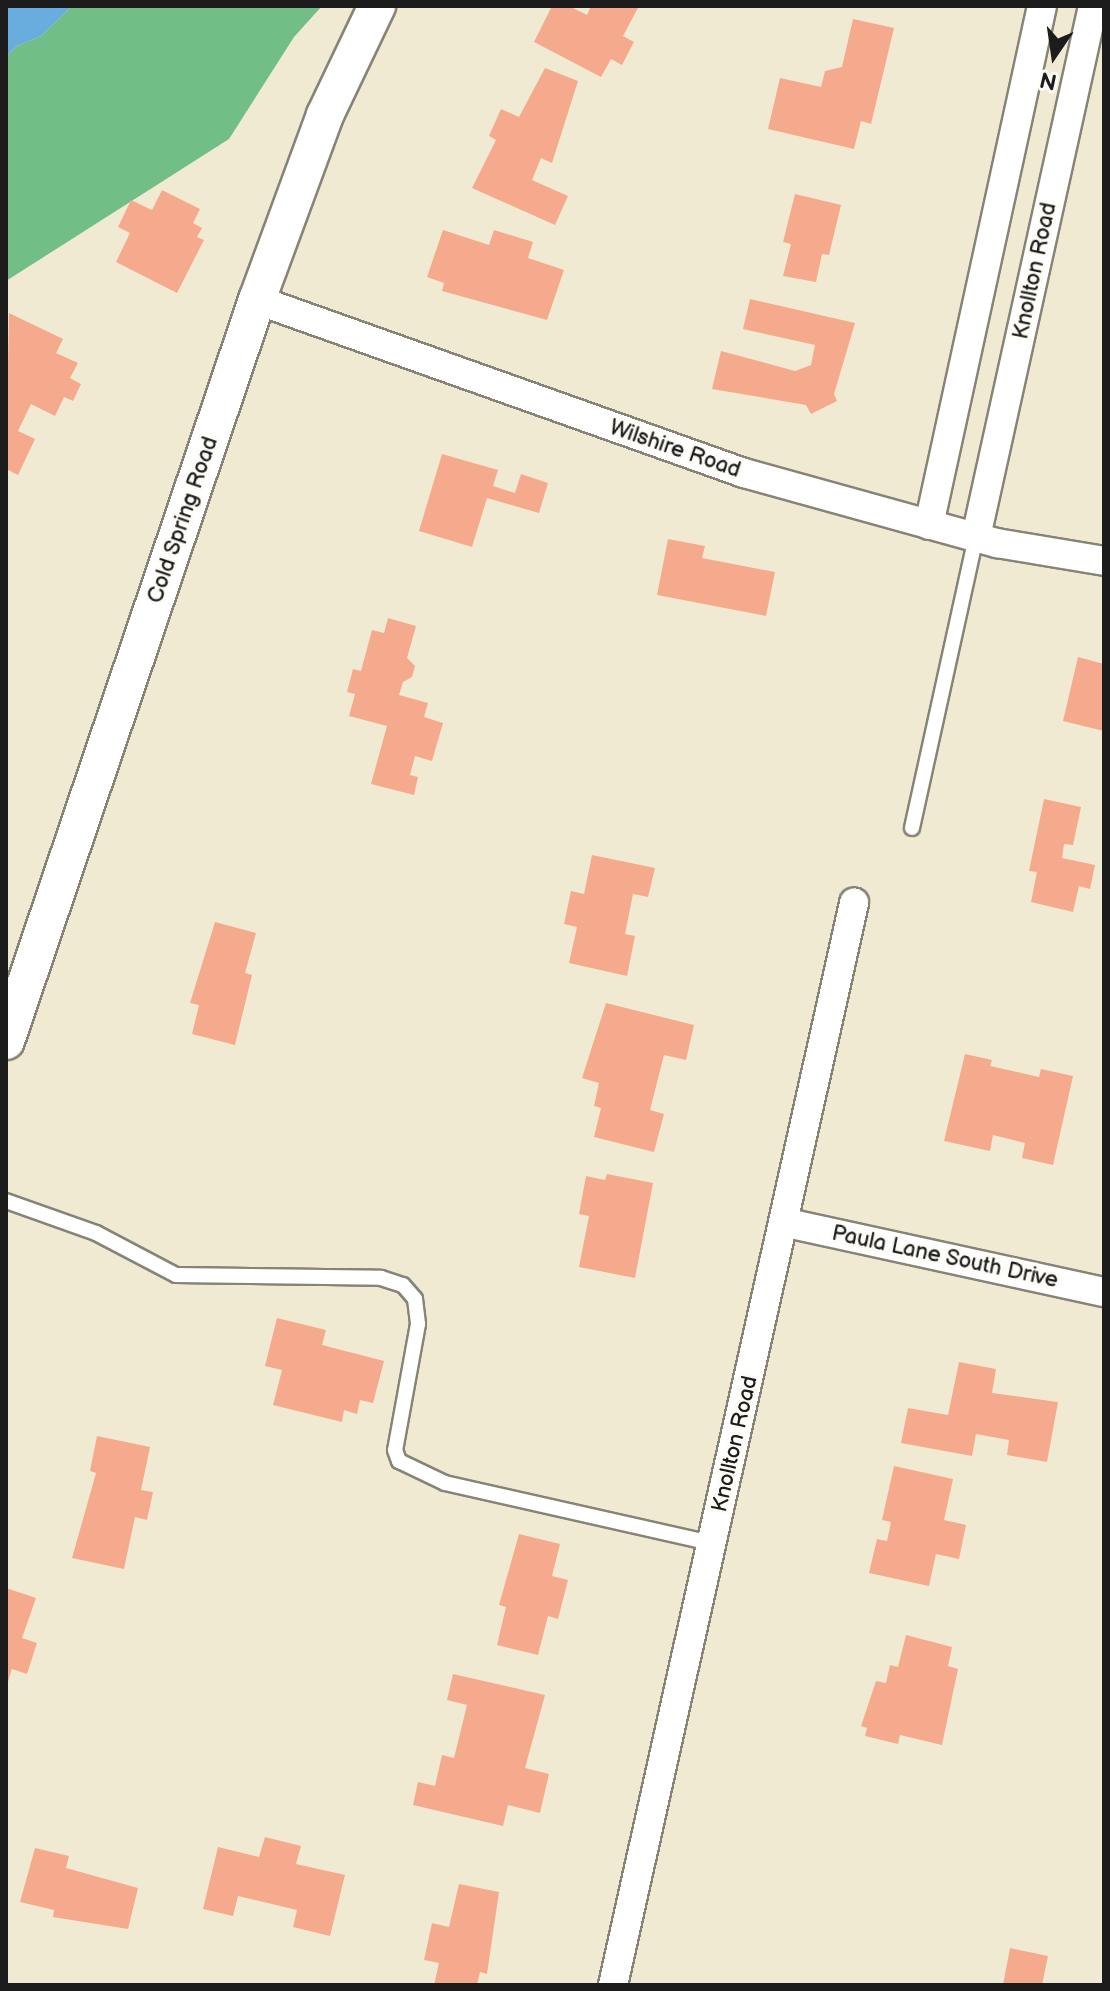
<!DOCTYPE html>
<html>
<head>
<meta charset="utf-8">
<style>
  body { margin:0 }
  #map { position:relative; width:1110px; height:1991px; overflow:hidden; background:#f1ead2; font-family:"Balsamiq Sans",sans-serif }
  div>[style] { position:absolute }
  .forest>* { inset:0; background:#71be86 }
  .water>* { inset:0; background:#68adde }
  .building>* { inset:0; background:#f5aa8e }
  .roads { filter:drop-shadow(2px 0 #868377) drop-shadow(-2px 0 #868377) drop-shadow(0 2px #868377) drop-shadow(0 -2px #868377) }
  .service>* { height:14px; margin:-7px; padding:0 7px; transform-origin:7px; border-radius:7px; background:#fff }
  .minor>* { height:28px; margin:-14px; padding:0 14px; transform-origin:14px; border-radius:14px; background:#fff }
  .tertiary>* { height:36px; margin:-18px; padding:0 18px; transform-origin:18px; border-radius:18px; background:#fff }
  span { translate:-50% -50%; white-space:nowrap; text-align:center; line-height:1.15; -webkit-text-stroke:7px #fdfcf7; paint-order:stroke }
  .street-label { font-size:22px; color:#1c1c1c }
  .frame { position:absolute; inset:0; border:8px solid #1c1c1c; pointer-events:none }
  .north { position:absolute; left:1014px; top:16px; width:80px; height:80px; -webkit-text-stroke:6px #fdfcf7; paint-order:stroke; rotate:193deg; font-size:22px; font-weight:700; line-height:32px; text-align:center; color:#1c1c1c }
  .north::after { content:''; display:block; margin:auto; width:28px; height:36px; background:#1c1c1c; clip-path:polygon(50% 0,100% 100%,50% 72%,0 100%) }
</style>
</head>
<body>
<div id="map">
  <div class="forest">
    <i style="clip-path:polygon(72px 6px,322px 6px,294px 37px,229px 139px,6px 281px,6px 57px,17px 46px,41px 36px)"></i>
  </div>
  <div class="water">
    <i style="clip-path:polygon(6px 6px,72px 6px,41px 36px,17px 46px,6px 57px)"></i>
  </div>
  <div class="building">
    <i style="clip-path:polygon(552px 6px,569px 6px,587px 15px,591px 6px,639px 6px,623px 36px,634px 42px,622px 65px,611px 59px,601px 77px,534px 42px)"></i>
    <i style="clip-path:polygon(853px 19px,894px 28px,871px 124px,861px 121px,854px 149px,768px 129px,780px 78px,821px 87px,825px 71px,842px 67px)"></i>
    <i style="clip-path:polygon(545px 68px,578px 81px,552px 163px,541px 158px,532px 180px,568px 196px,555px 225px,472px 188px,496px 140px,489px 136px,501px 109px,519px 117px)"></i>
    <i style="clip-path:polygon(162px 190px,200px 209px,193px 223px,202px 228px,197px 237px,204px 240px,177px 293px,116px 262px,130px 233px,118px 227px,131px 200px,152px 210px)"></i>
    <i style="clip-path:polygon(795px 194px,841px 205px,829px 255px,822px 254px,816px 282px,783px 276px,791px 244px,783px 242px)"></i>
    <i style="clip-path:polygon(443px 230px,489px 245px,494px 230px,533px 242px,528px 258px,564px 270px,547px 320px,442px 291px,444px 283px,427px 277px)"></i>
    <i style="clip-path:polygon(750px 299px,855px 323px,834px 394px,837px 401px,811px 414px,806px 405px,712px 389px,721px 351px,795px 371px,811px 365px,815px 345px,743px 329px)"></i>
    <i style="clip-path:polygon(9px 313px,63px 339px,56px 353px,78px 363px,70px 378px,81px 384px,73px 401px,64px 397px,55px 416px,31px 404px,18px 431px,35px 439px,18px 475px,6px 469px)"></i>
    <i style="clip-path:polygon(442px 454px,498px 470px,493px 486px,515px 493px,521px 474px,548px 483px,539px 513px,487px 498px,472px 547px,419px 531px)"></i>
    <i style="clip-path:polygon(668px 539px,705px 546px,702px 558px,775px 572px,766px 616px,657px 595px)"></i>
    <i style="clip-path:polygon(388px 618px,416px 626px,407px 658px,415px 666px,412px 677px,403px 682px,399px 695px,428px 703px,424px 717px,443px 723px,432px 761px,415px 756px,410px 775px,418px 777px,414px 795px,371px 784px,387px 726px,349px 716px,355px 694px,347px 692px,353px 669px,361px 671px,372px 630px,384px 633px)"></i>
    <i style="clip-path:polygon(1078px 657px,1104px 664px,1104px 731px,1063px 721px)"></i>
    <i style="clip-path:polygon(1044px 799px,1081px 807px,1073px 845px,1064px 844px,1062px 858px,1095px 865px,1090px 889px,1079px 886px,1073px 912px,1031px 902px,1037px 872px,1029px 871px)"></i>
    <i style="clip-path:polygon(592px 855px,655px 868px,648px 897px,633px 894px,625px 934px,635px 936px,627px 976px,569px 963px,577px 927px,564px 924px,571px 891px,584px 894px)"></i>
    <i style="clip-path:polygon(215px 922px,256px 933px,245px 973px,252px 975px,235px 1045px,192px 1034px,199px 1005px,190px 1003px)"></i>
    <i style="clip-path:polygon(606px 1003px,694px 1025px,686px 1060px,664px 1055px,650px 1110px,664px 1114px,654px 1152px,594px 1137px,601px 1108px,594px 1106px,599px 1083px,582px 1078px)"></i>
    <i style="clip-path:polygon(965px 1054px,992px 1060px,990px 1066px,1039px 1077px,1041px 1069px,1073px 1076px,1053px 1165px,1022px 1158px,1025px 1143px,993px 1135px,990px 1151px,944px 1141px)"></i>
    <i style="clip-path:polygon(607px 1174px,653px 1183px,635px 1278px,579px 1267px,589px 1216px,579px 1214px,586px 1176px,605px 1180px)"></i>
    <i style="clip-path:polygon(277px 1318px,326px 1330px,322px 1345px,384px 1361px,373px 1403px,360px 1400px,357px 1414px,344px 1410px,342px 1422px,273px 1405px,282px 1370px,265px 1366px)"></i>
    <i style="clip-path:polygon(959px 1362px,996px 1369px,992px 1393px,1058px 1402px,1047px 1462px,1007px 1455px,1009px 1440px,976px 1434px,972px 1456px,901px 1443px,908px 1408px,948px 1415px)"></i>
    <i style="clip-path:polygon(97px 1436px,150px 1447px,141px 1490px,153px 1492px,147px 1520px,135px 1517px,124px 1569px,72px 1558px,96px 1473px,90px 1471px)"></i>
    <i style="clip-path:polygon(894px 1466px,953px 1479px,944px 1520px,966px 1525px,959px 1559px,936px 1554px,929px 1586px,869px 1573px,877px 1539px,887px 1541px,891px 1522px,882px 1520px)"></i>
    <i style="clip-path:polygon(519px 1534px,560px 1544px,552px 1576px,568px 1580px,558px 1619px,548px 1616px,538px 1655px,497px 1645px,506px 1607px,499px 1605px)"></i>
    <i style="clip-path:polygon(6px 1588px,36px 1598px,22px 1638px,37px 1643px,27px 1674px,12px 1669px,7px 1685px)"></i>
    <i style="clip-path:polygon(906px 1635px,952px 1647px,948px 1666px,958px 1669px,942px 1745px,900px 1735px,898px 1744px,865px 1736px,867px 1728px,861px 1726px,876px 1681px,886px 1683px,890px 1665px,898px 1667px)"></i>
    <i style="clip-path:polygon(453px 1674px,545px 1695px,525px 1768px,549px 1774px,540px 1813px,508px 1805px,503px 1826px,413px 1805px,418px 1782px,435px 1786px,442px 1755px,454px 1758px,467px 1705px,447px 1700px)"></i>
    <i style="clip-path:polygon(265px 1837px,301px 1846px,296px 1864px,345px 1875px,330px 1936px,293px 1927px,297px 1910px,238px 1896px,233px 1916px,203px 1909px,218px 1847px,259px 1857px)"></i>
    <i style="clip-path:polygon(35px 1848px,69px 1856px,66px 1868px,138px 1888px,128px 1929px,53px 1917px,54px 1910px,20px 1902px)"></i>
    <i style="clip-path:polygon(459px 1884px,499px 1892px,487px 1974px,480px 1972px,477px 1985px,434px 1985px,439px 1963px,424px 1960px,432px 1923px,449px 1927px)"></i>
    <i style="clip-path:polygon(1010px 1948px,1048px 1956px,1042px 1985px,1003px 1985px)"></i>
  </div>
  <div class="roads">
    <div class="service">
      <i style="left:912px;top:828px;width:298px;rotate:-77.6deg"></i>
      <i style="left:6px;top:1201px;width:96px;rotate:19.6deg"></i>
      <i style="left:96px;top:1233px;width:90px;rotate:27.7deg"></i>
      <i style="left:176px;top:1275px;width:205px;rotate:0.8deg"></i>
      <i style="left:381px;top:1278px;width:23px;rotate:18deg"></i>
      <i style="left:403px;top:1285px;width:18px;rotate:49deg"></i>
      <i style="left:415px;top:1299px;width:25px;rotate:83deg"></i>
      <i style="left:418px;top:1324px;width:128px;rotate:100.3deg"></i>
      <i style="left:395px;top:1450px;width:12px;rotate:70deg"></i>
      <i style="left:399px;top:1461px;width:51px;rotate:25.6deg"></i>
      <i style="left:445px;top:1483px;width:273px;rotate:12.7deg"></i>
    </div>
    <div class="minor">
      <i style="left:257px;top:300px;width:517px;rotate:19.56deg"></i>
      <i style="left:744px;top:473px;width:263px;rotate:15.5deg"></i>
      <i style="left:997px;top:543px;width:109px;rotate:9.5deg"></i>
      <i style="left:929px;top:525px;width:531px;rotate:-77.72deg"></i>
      <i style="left:976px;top:537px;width:544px;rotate:-77.57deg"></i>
      <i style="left:787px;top:1223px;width:324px;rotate:12.3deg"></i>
      <i style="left:613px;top:1985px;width:1109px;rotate:-77.44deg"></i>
    </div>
    <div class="tertiary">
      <i style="left:6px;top:1041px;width:782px;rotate:-71.29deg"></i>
      <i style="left:257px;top:300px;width:197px;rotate:-69.8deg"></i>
      <i style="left:325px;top:115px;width:121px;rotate:-64.5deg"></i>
    </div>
  </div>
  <div class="street-label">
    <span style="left:1035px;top:271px;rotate:-78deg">Knollton Road</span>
    <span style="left:675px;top:449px;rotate:19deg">Wilshire Road</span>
    <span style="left:183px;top:520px;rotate:-71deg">Cold Spring Road</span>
    <span style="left:945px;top:1257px;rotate:12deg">Paula Lane South Drive</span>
    <span style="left:735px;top:1444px;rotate:-77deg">Knollton Road</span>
  </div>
  <div class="frame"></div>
  <div class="north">N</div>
</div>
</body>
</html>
